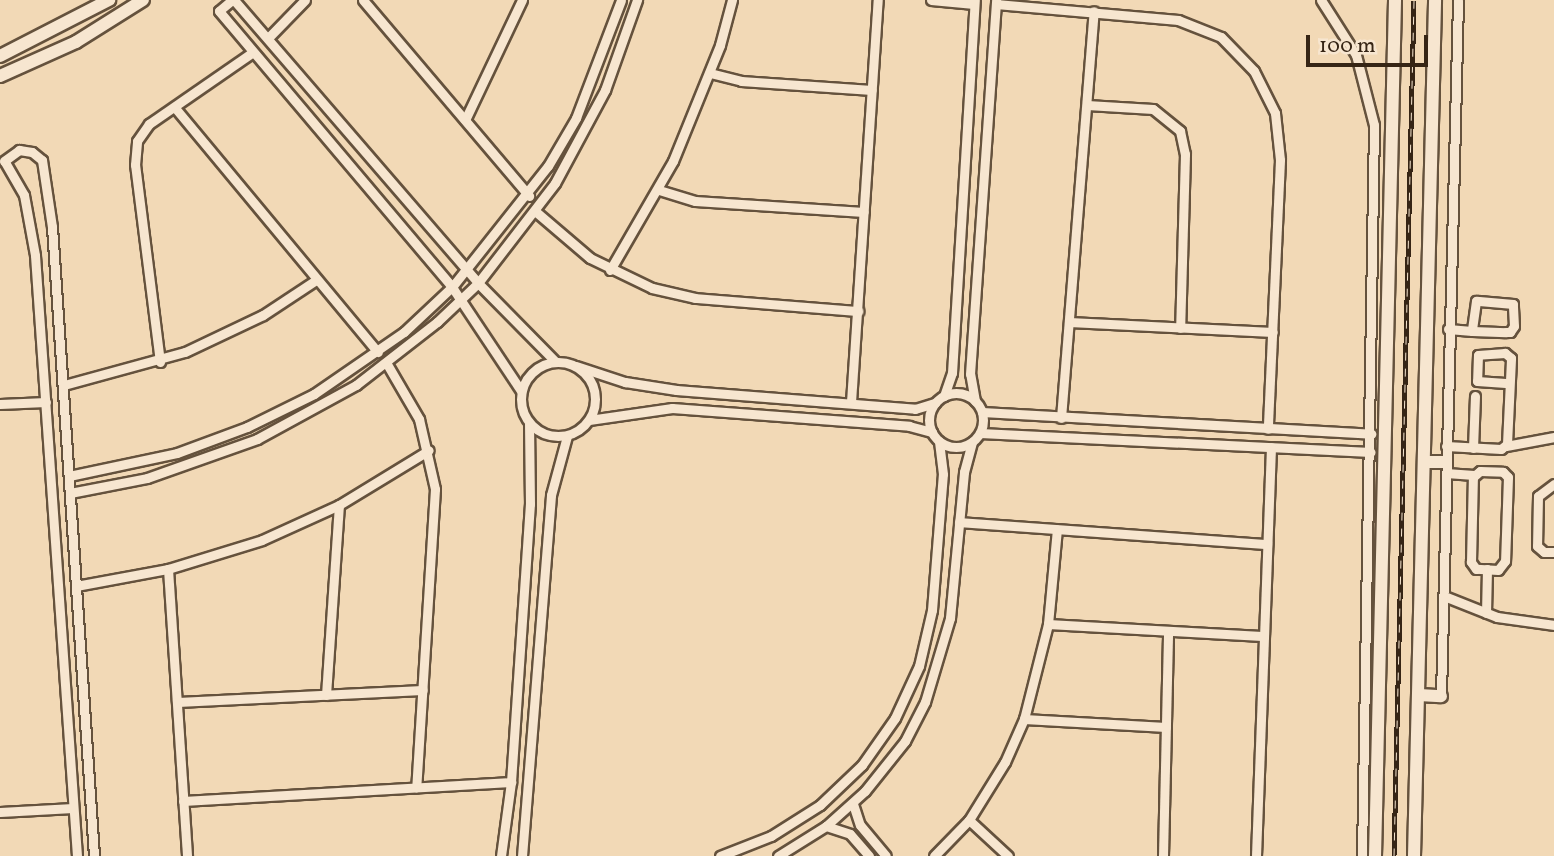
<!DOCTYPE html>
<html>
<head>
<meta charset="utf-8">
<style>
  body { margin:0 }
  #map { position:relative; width:1554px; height:856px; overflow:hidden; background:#f2d9b6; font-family:Vollkorn,serif }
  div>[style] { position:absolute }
  .roads { filter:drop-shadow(2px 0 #65523d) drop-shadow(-2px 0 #65523d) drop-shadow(0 2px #65523d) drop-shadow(0 -2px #65523d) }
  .street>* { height:9px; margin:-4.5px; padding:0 4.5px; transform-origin:4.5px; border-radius:4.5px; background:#f7e6d0 }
  .street>.ring { margin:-4.5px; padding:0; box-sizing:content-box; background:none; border:9px solid #f7e6d0; border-radius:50% }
  .secondary>* { height:12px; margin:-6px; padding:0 6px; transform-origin:6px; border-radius:6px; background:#f7e6d0 }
  .rail>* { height:5px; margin-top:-2.5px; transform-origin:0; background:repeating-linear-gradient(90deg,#f7e6d0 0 8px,#362515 0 16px); box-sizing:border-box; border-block:2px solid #362515 }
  span { translate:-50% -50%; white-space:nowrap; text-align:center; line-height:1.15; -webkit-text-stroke:6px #f7e6d0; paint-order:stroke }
  .scale { position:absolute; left:1306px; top:35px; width:122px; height:32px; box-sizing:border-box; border:4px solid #362515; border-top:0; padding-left:9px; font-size:21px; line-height:24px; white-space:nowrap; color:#362515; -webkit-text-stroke:5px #f7e6d0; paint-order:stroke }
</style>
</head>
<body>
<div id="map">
  <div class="roads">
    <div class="street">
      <i style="left:232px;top:0;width:17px;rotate:140deg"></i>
      <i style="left:219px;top:11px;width:361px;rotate:49.8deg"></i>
      <i style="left:452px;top:287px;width:125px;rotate:56.4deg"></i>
      <i style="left:234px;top:0;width:374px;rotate:49.2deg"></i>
      <i style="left:478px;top:283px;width:111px;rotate:45.4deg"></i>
      <i style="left:363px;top:0;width:257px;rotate:49.7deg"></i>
      <i style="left:931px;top:0;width:43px;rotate:5.3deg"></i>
      <i style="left:1321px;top:0;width:65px;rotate:57.5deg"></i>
      <i style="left:1356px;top:55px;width:72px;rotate:75.6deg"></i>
      <i style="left:1374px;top:125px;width:731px;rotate:90.94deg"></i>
      <i style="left:996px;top:4px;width:183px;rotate:5deg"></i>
      <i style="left:1178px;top:20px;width:46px;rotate:21.6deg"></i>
      <i style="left:1221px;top:37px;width:47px;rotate:45.9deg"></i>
      <i style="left:1254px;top:71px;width:47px;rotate:63.4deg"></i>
      <i style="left:1275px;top:113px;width:47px;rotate:83.9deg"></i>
      <i style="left:1280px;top:160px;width:269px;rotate:92.6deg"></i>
      <i style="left:268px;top:38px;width:53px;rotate:-45.8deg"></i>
      <i style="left:710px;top:73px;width:32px;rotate:14deg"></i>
      <i style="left:741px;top:81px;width:131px;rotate:3.9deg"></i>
      <i style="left:1087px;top:105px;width:66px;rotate:3.5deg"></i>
      <i style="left:1153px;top:109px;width:35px;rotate:39deg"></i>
      <i style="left:1180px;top:131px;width:24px;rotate:78deg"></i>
      <i style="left:1185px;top:154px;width:174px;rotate:91.6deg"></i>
      <i style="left:176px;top:109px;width:316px;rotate:50.3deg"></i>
      <i style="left:465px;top:120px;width:133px;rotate:-64.6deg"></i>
      <i style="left:659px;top:190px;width:38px;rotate:17deg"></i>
      <i style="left:695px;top:201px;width:169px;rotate:3.7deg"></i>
      <i style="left:535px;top:211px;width:72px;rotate:40.5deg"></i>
      <i style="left:590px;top:258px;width:69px;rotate:25.8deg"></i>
      <i style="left:652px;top:288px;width:44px;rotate:13.1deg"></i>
      <i style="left:695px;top:298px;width:164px;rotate:4.6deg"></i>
      <i style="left:610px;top:270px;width:126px;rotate:-60deg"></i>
      <i style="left:673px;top:161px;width:125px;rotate:-67.9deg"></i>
      <i style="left:720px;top:45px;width:47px;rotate:-75.1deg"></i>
      <i style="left:1069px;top:322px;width:204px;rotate:2.8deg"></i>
      <i style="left:1448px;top:329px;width:24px;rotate:5deg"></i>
      <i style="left:1472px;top:331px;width:34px;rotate:2deg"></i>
      <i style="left:1506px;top:332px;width:4px"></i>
      <i style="left:1510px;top:332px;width:7px;rotate:-56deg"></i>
      <i style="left:1514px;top:326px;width:22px;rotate:-93deg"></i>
      <i style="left:1513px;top:304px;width:37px;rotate:-175deg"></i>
      <i style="left:1476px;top:301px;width:30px;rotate:98deg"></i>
      <i class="ring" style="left:521px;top:362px;width:65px;height:65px"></i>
      <i style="left:160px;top:362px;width:199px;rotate:-97.2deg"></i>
      <i style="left:135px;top:165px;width:24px;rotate:-85deg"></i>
      <i style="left:137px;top:141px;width:21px;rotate:-55deg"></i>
      <i style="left:149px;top:124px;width:126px;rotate:-34.7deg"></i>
      <i style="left:387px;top:364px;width:64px;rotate:59.8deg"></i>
      <i style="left:419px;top:419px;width:72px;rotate:77.1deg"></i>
      <i style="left:435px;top:489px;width:299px;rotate:93.6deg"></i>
      <i style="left:576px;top:366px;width:52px;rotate:18.1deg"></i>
      <i style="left:625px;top:382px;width:52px;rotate:8.9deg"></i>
      <i style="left:676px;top:390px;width:240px;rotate:4.5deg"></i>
      <i style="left:915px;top:409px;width:21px;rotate:-17deg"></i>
      <i style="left:64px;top:385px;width:125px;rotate:-15.3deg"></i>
      <i style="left:185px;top:352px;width:86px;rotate:-25.4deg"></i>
      <i style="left:263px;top:315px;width:64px;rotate:-33.4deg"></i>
      <i class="ring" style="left:929px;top:393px;width:45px;height:45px"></i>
      <i style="left:944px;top:396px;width:24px;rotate:-71deg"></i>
      <i style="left:952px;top:373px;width:374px;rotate:-86.5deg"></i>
      <i style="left:975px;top:401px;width:27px;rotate:-100deg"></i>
      <i style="left:970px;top:374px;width:375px;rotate:-86deg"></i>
      <i style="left:851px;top:402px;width:403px;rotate:-86.2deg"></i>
      <i style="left:0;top:404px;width:46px;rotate:-2.5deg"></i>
      <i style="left:982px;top:412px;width:390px;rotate:3.2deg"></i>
      <i style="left:1061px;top:418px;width:408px;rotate:-85.4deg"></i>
      <i style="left:589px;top:420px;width:84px;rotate:-8.2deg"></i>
      <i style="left:672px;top:408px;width:238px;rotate:4.3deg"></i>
      <i style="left:909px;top:426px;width:24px;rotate:15deg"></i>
      <i style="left:980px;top:433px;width:391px;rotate:2.8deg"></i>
      <i style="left:1446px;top:446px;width:55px;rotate:3.1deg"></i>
      <i style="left:1501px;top:449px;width:8px;rotate:-40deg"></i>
      <i style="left:1507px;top:444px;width:86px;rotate:-87.3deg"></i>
      <i style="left:1511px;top:358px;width:8px;rotate:-140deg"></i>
      <i style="left:1505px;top:353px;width:27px;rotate:176deg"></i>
      <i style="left:1478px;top:355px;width:26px;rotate:92deg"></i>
      <i style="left:1477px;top:381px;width:32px;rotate:4deg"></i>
      <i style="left:1506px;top:446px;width:49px;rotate:-10.6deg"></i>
      <i style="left:1473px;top:448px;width:52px;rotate:-87.8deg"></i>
      <i style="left:1480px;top:471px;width:23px;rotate:2deg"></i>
      <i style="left:1503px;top:472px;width:7px;rotate:45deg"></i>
      <i style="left:1508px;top:477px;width:84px;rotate:92deg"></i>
      <i style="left:1505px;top:561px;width:11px;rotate:128deg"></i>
      <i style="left:1498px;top:570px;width:22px;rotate:-177deg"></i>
      <i style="left:1476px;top:569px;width:9px;rotate:-126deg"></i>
      <i style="left:1471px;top:562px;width:85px;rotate:-88.7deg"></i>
      <i style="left:1473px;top:477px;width:9px;rotate:-41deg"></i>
      <i style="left:1446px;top:473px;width:28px;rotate:4deg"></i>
      <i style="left:69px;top:476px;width:110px;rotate:-12deg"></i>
      <i style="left:177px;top:453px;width:75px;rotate:-20.4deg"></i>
      <i style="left:247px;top:427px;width:75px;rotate:-26.2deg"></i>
      <i style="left:314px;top:394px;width:109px;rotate:-34.6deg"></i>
      <i style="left:404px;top:332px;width:66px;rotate:-43.2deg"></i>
      <i style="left:452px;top:287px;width:154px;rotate:-51.6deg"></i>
      <i style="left:548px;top:166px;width:56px;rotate:-59.7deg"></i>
      <i style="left:576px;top:118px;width:126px;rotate:-69.1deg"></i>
      <i style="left:1554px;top:484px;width:20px;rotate:143deg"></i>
      <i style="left:1538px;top:496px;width:50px;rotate:91.1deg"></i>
      <i style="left:1537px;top:546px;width:9px;rotate:41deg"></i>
      <i style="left:1544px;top:552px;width:10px"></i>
      <i style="left:70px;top:493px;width:78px;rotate:-11deg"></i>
      <i style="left:147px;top:478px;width:117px;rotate:-19.5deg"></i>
      <i style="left:257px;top:439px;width:113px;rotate:-28.6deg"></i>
      <i style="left:356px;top:385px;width:103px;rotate:-37.9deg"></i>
      <i style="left:437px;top:322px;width:57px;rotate:-43.6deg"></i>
      <i style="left:478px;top:283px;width:126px;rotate:-52.4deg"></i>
      <i style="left:555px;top:183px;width:106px;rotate:-61.7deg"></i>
      <i style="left:605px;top:90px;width:96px;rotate:-70.4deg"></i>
      <i style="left:959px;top:522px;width:309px;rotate:4.1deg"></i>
      <i style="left:168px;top:569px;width:288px;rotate:86.2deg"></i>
      <i style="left:76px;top:586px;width:94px;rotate:-10.5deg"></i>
      <i style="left:168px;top:569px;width:98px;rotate:-17.1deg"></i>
      <i style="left:262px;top:540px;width:85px;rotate:-24.4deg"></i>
      <i style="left:339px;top:505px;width:105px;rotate:-31.4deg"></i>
      <i style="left:1444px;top:596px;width:57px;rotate:21.6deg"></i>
      <i style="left:1497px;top:617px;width:58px;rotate:8deg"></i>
      <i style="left:1486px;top:613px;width:44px;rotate:-88.7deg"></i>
      <i style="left:1048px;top:624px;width:214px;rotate:3.2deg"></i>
      <i style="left:326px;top:695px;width:190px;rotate:-86.1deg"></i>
      <i style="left:1441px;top:696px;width:696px;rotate:-88.6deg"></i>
      <i style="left:177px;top:702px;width:246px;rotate:-2.8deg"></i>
      <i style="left:1024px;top:719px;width:142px;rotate:3.2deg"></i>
      <i style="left:183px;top:801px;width:329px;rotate:-3.3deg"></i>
      <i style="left:853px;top:804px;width:22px;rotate:72deg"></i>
      <i style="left:860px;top:825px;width:40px;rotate:50deg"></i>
      <i style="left:0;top:812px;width:73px;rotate:-3.1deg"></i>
      <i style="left:969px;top:820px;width:53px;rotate:42.7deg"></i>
      <i style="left:826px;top:826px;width:25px;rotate:18deg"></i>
      <i style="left:850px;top:834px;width:29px;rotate:49deg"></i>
      <i style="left:77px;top:856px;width:602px;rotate:-94deg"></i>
      <i style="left:35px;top:255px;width:61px;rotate:-100.4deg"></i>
      <i style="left:24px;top:195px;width:39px;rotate:-120deg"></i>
      <i style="left:4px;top:161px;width:19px;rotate:-36deg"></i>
      <i style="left:19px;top:150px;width:13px;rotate:9deg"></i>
      <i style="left:32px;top:152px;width:13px;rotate:39deg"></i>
      <i style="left:42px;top:160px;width:68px;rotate:81.5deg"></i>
      <i style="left:52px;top:227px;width:630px;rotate:86.18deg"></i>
      <i style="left:501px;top:856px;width:75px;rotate:-82.3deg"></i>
      <i style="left:511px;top:782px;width:279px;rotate:-86.1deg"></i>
      <i style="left:530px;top:504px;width:80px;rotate:-90.7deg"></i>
      <i style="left:522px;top:856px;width:362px;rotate:-85.4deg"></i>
      <i style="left:551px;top:495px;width:61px;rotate:-74.8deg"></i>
      <i style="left:720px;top:856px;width:55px;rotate:-21.4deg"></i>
      <i style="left:771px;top:836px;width:58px;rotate:-32.3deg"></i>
      <i style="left:820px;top:805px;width:58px;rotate:-43.6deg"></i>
      <i style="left:862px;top:765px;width:57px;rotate:-54.9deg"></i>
      <i style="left:895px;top:718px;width:57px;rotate:-65.2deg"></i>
      <i style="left:919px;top:666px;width:57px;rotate:-76.9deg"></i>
      <i style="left:932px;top:610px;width:136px;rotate:-85.4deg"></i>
      <i style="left:943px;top:474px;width:33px;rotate:-97deg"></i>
      <i style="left:778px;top:856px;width:57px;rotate:-32deg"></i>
      <i style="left:826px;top:826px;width:52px;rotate:-41.9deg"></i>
      <i style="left:865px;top:791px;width:64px;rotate:-51.3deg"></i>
      <i style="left:905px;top:741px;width:44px;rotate:-62.9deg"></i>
      <i style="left:925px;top:702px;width:88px;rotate:-73.4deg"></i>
      <i style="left:950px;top:618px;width:147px;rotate:-84.5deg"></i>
      <i style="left:964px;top:472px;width:31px;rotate:-75deg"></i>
      <i style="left:934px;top:856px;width:50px;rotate:-45.8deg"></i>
      <i style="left:969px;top:820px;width:68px;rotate:-58.2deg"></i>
      <i style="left:1005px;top:762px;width:47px;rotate:-66.2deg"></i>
      <i style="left:1024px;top:719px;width:98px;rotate:-75.8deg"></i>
      <i style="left:1048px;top:624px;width:95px;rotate:-84.6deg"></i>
      <i style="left:1163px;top:856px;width:224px;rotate:-88.7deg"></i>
      <i style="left:1256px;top:856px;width:409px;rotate:-87.9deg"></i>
    </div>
    <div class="secondary">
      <i style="left:0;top:56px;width:123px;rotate:-27.2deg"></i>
      <i style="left:0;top:76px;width:83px;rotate:-24.1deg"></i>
      <i style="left:76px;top:42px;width:79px;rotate:-32.1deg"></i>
      <i style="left:1424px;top:462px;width:22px"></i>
      <i style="left:1419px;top:695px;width:22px;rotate:3deg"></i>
      <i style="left:1375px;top:856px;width:856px;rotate:-88.66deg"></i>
      <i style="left:1414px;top:856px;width:856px;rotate:-88.59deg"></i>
    </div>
  </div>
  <div class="rail">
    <i style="left:1394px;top:856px;width:856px;rotate:-88.66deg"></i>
  </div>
  <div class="scale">100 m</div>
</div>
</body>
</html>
